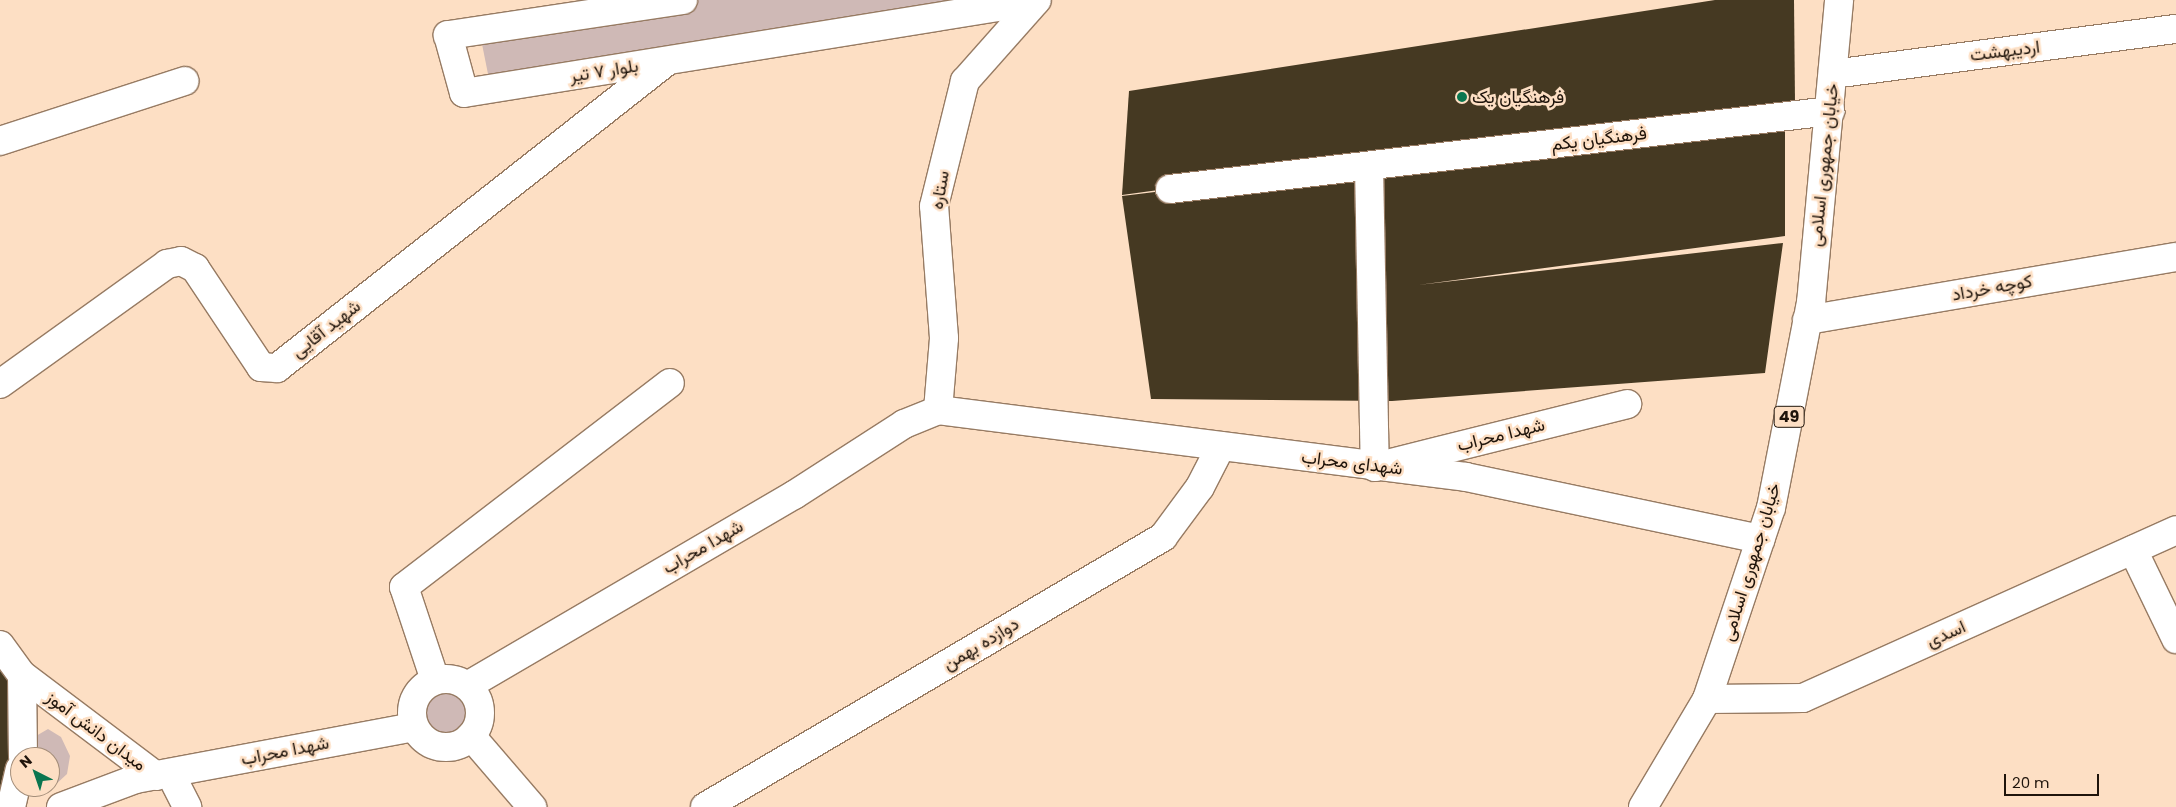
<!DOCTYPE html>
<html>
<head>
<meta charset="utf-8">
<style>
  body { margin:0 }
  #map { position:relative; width:2176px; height:807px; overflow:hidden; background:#fddfc4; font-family:Poppins,Vazirmatn,sans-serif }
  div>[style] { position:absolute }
  .green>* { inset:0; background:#cfb9b6 }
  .round { border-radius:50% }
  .building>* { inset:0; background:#453922 }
  .roads { filter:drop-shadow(1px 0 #977b63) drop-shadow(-1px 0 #977b63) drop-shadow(0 1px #977b63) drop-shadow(0 -1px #977b63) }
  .minor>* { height:28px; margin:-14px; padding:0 14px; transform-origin:14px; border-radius:14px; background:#fff }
  .minor>.ring { margin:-14px; padding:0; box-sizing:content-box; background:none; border:28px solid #fff; border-radius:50% }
  .major>* { height:28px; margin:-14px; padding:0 14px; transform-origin:14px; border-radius:14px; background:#fff }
  .dots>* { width:14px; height:14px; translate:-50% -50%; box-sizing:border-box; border:2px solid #fddfc4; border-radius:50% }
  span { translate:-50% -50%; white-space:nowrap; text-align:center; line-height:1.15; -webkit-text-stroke:5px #fddfc4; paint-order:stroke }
  .shield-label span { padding:1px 4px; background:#fddfc4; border:1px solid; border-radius:4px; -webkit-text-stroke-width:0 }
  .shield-label { font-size:16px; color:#1f140b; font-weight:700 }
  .street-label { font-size:18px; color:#1f140b }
  .poi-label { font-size:18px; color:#1f140b }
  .left { translate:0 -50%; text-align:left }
  .north { position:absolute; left:10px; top:747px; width:50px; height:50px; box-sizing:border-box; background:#fddfc4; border:1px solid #a48e7a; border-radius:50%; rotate:319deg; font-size:14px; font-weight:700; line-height:20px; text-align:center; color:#1f140b }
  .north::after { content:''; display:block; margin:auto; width:18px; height:22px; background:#0a7650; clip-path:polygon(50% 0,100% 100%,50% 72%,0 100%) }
  .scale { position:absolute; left:2004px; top:774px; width:95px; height:22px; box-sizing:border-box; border:2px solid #1f140b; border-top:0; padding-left:6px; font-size:15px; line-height:18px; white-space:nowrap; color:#1f140b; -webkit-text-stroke:4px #fddfc4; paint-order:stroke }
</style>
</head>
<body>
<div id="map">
  <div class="green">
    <i style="clip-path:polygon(698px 0,986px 0,489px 79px,480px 34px)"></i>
    <i class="round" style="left:413px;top:680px;width:66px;height:66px"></i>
    <i style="clip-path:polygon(48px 729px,61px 737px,70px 756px,67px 774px,54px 786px,50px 785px,50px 757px,28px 757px,36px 736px)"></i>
  </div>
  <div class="building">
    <i style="clip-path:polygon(1715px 0,1794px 0,1795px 103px,1122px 195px,1129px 91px)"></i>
    <i style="clip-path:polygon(evenodd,1785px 130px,1785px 236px,1418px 285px,1783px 243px,1765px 373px,1392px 401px,1151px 399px,1122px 196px,1369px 166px,1785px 130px,1371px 191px,1372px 191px,1388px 355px,1387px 355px,1371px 191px)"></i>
    <i style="clip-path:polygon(0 645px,22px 675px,16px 747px,0 807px)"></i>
  </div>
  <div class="roads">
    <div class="minor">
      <i style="left:683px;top:0;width:238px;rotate:171.5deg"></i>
      <i style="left:448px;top:35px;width:60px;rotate:74.6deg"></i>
      <i style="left:464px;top:93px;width:579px;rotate:-9.14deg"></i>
      <i style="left:1833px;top:74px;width:346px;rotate:-7.5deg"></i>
      <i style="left:0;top:141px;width:194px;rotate:-18deg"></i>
      <i style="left:1369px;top:166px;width:301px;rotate:88.9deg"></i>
      <i style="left:1375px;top:467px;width:260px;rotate:-14deg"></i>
      <i style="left:1170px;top:189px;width:665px;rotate:-6.74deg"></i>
      <i style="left:1807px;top:320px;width:374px;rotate:-9.7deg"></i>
      <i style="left:0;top:384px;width:206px;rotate:-35.7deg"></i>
      <i style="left:167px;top:264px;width:14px;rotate:-12deg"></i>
      <i style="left:181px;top:261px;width:16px;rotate:27deg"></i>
      <i style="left:195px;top:268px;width:119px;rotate:56.3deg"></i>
      <i style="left:261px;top:367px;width:16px;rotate:4deg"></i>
      <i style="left:277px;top:368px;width:494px;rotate:-38.2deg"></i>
      <i style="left:938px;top:410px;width:532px;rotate:7.23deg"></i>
      <i style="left:1466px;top:477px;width:301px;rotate:11.9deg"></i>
      <i style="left:938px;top:410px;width:72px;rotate:-85.2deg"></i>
      <i style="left:944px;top:338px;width:132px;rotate:-94.3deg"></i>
      <i style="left:934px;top:206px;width:129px;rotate:-76.1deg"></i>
      <i style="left:965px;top:81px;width:108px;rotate:-48.4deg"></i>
      <i style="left:2133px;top:550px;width:99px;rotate:64.2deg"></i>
      <i style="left:0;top:645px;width:37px;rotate:54deg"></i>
      <i class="ring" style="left:412px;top:679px;width:40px;height:40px"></i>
      <i style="left:435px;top:680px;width:98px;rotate:-108.4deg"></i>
      <i style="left:404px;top:587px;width:335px;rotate:-37.5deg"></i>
      <i style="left:467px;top:686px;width:379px;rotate:-30.3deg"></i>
      <i style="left:794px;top:495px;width:131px;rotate:-32.8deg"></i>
      <i style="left:904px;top:424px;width:37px;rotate:-22deg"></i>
      <i style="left:1707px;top:699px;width:96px;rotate:-0.6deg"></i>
      <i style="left:1803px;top:698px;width:409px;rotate:-24.2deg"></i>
      <i style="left:471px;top:736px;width:94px;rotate:49.3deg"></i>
      <i style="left:23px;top:757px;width:82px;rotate:-90.7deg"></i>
      <i style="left:22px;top:675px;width:168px;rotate:37deg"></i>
      <i style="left:170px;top:773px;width:38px;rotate:63deg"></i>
      <i style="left:11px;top:807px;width:39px;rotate:-77deg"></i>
      <i style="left:61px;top:807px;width:80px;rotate:-20.5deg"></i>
      <i style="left:136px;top:779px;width:283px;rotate:-10.6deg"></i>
      <i style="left:705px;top:807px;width:532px;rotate:-30.52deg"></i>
      <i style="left:1163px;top:537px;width:62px;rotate:-53.5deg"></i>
      <i style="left:1200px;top:487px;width:46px;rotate:-62.9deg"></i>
    </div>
    <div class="major">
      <i style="left:1643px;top:807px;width:126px;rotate:-59.3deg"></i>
      <i style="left:1707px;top:699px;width:201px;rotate:-71.5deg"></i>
      <i style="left:1771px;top:508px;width:209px;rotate:-79deg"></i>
      <i style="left:1811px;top:303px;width:304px;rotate:-84.7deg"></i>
    </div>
  </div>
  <div class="dots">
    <i style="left:1462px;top:97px;background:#0a7650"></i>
  </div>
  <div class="shield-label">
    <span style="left:1789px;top:417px">49</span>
  </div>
  <div class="street-label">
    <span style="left:2005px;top:51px;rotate:-7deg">اردیبهشت</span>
    <span style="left:604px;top:71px;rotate:-9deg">بلوار ۷ تیر</span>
    <span style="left:1599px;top:139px;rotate:-7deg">فرهنگیان یکم</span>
    <span style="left:1824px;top:165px;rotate:-84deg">خیابان جمهوری اسلامی</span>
    <span style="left:940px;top:190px;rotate:-80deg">ستاره</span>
    <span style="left:1992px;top:288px;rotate:-10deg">کوچه خرداد</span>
    <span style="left:326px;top:329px;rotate:-38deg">شهید آقایی</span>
    <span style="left:1501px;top:435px;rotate:-14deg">شهدا محراب</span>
    <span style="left:1352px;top:463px;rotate:7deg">شهدای محراب</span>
    <span style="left:703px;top:547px;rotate:-30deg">شهدا محراب</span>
    <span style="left:1751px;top:562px;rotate:-73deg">خیابان جمهوری اسلامی</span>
    <span style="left:1946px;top:634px;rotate:-24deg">اسدی</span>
    <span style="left:981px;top:644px;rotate:-31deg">دوازده بهمن</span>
    <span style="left:96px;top:731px;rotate:37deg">میدان دانش آموز</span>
    <span style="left:285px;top:751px;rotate:-11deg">شهدا محراب</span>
  </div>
  <div class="poi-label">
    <span class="left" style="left:1472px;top:97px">فرهنگیان یک</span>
  </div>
  <div class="north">N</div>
  <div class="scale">20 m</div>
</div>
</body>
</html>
